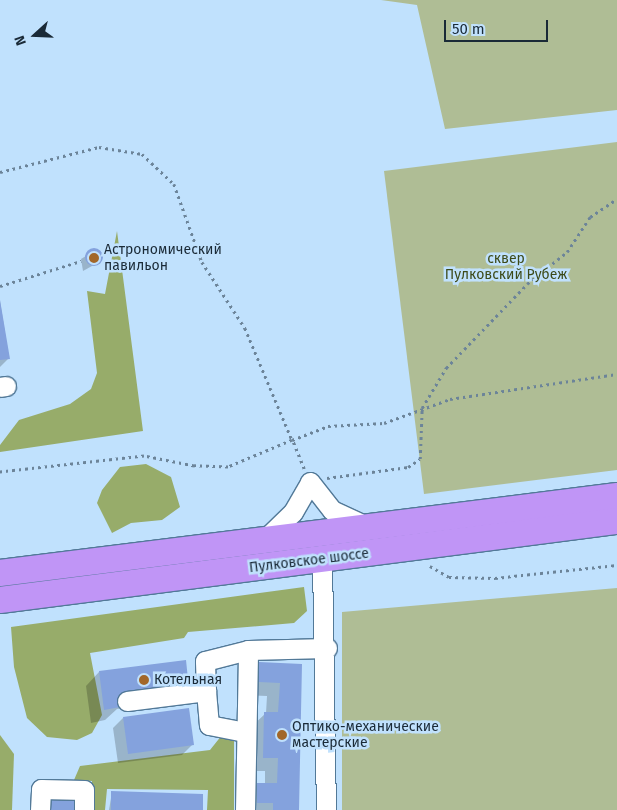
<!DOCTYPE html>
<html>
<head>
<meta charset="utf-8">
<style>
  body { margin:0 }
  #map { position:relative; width:617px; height:810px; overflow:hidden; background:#c0e1fd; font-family:"Fira Sans",sans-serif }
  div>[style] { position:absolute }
  .green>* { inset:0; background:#afbd95 }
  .forest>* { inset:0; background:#97ac6a }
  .shadow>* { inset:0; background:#0003 }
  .building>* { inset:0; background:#84a2dd }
  .round { border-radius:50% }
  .path>* { height:2.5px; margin-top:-1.25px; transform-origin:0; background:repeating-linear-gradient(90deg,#6c8499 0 2.5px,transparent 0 6.5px) }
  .roads { filter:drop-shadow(1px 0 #527998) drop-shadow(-1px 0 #527998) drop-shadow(0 1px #527998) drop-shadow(0 -1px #527998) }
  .minor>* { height:19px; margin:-9.5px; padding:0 9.5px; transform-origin:9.5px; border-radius:9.5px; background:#fff }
  .highway>* { height:26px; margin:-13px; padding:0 13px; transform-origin:13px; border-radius:13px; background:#c095f6 }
  .dots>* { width:14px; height:14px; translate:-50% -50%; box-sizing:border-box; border:2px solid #c0e1fd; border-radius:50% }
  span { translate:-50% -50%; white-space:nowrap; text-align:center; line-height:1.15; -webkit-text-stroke:5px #c0e1fd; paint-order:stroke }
  .poi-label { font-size:14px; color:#1a2a37 }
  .left { translate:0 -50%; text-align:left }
  .park-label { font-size:14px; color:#3c4a19 }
  .street-label { font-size:14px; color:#1a2a37 }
  .north { position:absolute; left:10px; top:10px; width:50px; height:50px; -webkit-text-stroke:4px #c0e1fd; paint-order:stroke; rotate:250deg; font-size:14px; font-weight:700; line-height:20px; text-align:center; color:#1a2a37 }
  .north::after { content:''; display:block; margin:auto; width:18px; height:22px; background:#1a2a37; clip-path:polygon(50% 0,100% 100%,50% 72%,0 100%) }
  .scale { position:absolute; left:444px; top:20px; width:104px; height:22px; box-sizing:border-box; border:2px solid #1a2a37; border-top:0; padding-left:6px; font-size:15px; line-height:18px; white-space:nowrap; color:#1a2a37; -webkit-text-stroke:4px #c0e1fd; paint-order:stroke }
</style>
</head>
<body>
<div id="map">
  <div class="green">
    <i style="clip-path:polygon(381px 0,617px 0,617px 110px,445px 129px,417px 5px)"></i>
    <i style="clip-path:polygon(617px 142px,617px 470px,424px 494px,384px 171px)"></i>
    <i style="clip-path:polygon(617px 588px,617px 810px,342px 810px,342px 612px)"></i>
  </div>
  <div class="forest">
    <i style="clip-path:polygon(117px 231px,143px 431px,0 452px,0 445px,19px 420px,70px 404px,91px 389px,97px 373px,87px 291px,105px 294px)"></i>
    <i style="clip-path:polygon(146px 464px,171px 477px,180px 507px,162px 520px,131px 523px,112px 533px,97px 503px,102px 490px,120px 467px)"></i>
    <i style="clip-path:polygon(304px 587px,307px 611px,294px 623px,188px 632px,184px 638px,90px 653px,102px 715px,92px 733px,77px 740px,47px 737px,27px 718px,14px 667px,11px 627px)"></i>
    <i style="clip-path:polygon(0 735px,14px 754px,12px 810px,0 810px)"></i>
    <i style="clip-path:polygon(222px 735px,234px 739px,234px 810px,207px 810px,208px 790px,107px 789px,105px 810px,91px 810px,92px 781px,74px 780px,80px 766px,210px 750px)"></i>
  </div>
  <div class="shadow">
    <i style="clip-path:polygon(96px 250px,101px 261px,83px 271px,81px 259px)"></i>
    <i style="clip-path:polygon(0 301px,9px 358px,0 367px)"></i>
    <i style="clip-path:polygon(260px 664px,300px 665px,297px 810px,244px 810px,244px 797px,258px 784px,265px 784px,265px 771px,251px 771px,251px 727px,266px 713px,267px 696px,246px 695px,247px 677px)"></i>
    <i style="clip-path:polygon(99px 672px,175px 702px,117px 709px,105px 720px,91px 723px,86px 686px)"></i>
    <i style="clip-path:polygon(123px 718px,192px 745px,182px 755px,118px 763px,113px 728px)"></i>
    <i style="clip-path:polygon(112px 792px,202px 810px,109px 810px)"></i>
  </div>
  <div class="building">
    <i class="round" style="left:85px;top:248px;width:18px;height:18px"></i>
    <i style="clip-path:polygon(0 300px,10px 359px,0 360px)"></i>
    <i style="clip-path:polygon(186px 660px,189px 689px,118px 698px,120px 707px,104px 710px,99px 671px)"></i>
    <i style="clip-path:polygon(259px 662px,302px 664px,299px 810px,273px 810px,273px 803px,257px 803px,257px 783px,277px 783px,278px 758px,263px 758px,264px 712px,278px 712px,280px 683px,259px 682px)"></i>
    <i style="clip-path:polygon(189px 708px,194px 745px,128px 754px,123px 717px)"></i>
    <i style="clip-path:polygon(111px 791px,203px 794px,203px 810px,111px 810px)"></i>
    <i style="clip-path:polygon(49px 798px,75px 799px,75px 810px,48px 810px)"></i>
  </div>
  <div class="path">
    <i style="left:0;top:172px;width:102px;rotate:-14.2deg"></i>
    <i style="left:99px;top:147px;width:44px;rotate:9.2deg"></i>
    <i style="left:142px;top:154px;width:44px;rotate:43.2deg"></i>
    <i style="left:174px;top:184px;width:83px;rotate:70.3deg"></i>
    <i style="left:202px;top:262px;width:79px;rotate:56.9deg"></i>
    <i style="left:245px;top:328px;width:121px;rotate:67.2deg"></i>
    <i style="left:292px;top:440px;width:69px;rotate:157.1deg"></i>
    <i style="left:228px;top:467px;width:34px;rotate:-178deg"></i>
    <i style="left:194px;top:466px;width:51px;rotate:-168.7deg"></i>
    <i style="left:144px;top:456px;width:145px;rotate:173.7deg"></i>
    <i style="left:0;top:286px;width:85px;rotate:-17.2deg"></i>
    <i style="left:304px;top:469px;width:31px;rotate:-112deg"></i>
    <i style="left:292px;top:440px;width:39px;rotate:-21deg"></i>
    <i style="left:328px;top:426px;width:56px;rotate:-3.1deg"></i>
    <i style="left:384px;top:423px;width:70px;rotate:-20deg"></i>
    <i style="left:450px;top:399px;width:169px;rotate:-8.5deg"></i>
    <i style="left:327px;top:478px;width:82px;rotate:-7.7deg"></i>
    <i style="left:408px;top:467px;width:14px;rotate:-34deg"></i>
    <i style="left:420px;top:459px;width:51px;rotate:-87.8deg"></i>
    <i style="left:422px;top:408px;width:47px;rotate:-59deg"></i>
    <i style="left:446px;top:368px;width:117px;rotate:-46deg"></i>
    <i style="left:527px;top:284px;width:51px;rotate:-38.7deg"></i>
    <i style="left:567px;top:252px;width:42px;rotate:-56.7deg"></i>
    <i style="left:590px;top:217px;width:32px;rotate:-34deg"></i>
    <i style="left:430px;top:566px;width:22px;rotate:30deg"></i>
    <i style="left:449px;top:577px;width:46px;rotate:1.2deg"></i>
    <i style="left:495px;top:578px;width:123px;rotate:-6.1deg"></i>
  </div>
  <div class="roads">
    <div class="minor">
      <i style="left:0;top:387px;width:6px;rotate:-9deg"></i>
      <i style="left:262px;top:542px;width:43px;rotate:-44.1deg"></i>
      <i style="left:293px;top:512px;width:34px;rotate:-60deg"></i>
      <i style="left:310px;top:482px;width:36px;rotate:52deg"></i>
      <i style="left:332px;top:510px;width:40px;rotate:25deg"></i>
      <i style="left:322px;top:559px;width:251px;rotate:89.1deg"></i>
      <i style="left:206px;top:691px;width:30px;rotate:-92deg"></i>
      <i style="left:205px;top:661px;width:44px;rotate:-14.3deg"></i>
      <i style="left:127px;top:701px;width:80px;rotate:-7.2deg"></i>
      <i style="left:206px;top:691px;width:34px;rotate:85deg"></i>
      <i style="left:209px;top:725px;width:36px;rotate:11deg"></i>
      <i style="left:40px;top:810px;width:21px;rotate:-87deg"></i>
      <i style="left:41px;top:789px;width:43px;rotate:1.3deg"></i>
      <i style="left:84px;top:790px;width:20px;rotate:90deg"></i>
      <i style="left:245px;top:810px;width:160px;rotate:-88.9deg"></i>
      <i style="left:248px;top:650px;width:79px;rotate:-1.5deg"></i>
    </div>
    <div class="highway">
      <i style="left:0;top:573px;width:622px;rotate:-7.11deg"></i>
      <i style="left:0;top:600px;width:622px;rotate:-7.3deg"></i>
    </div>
  </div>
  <div class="dots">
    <i style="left:94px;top:258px;background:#a26729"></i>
    <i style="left:144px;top:680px;background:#a26729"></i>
    <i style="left:282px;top:735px;background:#a26729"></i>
  </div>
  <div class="poi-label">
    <span class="left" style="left:104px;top:258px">Астрономический<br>павильон</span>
    <span class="left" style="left:154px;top:680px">Котельная</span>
    <span class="left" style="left:292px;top:735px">Оптико-механические<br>мастерские</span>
  </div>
  <div class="park-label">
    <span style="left:506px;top:267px">сквер<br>Пулковский Рубеж</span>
  </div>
  <div class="street-label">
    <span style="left:309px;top:561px;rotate:-7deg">Пулковское шоссе</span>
  </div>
  <div class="north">N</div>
  <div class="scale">50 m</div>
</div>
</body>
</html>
